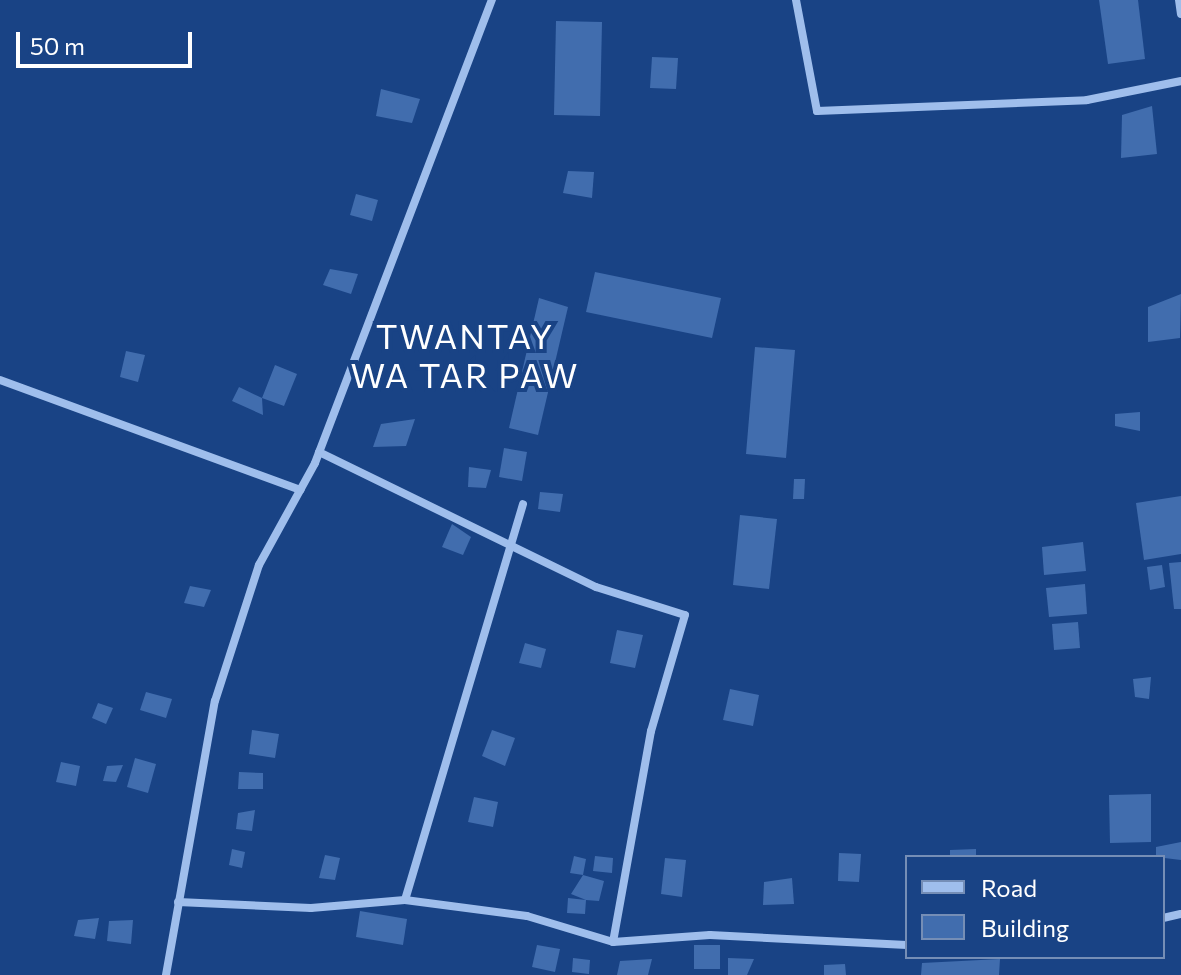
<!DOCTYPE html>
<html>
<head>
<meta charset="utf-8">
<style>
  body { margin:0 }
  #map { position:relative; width:1181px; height:975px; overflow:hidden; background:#194385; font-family:Commissioner,sans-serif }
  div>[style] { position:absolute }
  .building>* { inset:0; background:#416dae }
  .minor>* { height:8px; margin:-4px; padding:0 4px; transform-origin:4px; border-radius:4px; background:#9fbeec }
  span { translate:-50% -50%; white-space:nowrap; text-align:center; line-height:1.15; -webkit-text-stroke:8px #194385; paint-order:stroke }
  .quarter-label { font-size:34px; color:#fff; letter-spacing:2px }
  .legend { position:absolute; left:905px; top:855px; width:260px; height:104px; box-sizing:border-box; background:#194385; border:2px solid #758eb6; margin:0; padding:10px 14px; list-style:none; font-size:24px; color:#fff }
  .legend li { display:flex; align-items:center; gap:16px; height:40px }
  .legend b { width:40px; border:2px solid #758eb6 }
  .scale { position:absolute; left:16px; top:32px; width:176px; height:36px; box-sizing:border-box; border:4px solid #fff; border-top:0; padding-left:10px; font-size:24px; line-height:28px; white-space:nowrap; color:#fff; -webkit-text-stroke:6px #194385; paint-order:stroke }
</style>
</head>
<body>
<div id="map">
  <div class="building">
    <i style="clip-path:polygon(1099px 0,1138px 0,1145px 59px,1108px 64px)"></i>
    <i style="clip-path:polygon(556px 21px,602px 22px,600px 116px,554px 115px)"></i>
    <i style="clip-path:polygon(652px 57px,678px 58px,676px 89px,650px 88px)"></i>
    <i style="clip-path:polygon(381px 89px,420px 99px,412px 123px,376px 116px)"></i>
    <i style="clip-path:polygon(1152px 106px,1157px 154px,1121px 158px,1122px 115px)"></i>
    <i style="clip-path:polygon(568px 171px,594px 172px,592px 198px,563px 193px)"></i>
    <i style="clip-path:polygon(356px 194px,378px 200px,372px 221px,350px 215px)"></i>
    <i style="clip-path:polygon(330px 269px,358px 274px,351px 294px,323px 285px)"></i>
    <i style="clip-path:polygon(595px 272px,721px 298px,712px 338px,586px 312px)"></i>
    <i style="clip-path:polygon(1181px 294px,1180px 338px,1148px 342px,1148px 307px)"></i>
    <i style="clip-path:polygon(539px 298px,568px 307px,538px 435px,509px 428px)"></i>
    <i style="clip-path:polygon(755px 347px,795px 350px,786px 458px,746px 454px)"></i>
    <i style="clip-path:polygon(126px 351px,145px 355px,138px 382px,120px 377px)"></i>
    <i style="clip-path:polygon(275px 365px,297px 374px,284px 406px,262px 398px,263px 415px,232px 401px,239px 387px,262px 398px)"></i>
    <i style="clip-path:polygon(1140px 412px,1140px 431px,1115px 426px,1115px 414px)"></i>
    <i style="clip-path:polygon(415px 419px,406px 446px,373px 447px,381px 424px)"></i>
    <i style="clip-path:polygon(504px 448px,527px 452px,522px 481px,499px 477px)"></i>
    <i style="clip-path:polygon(469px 467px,491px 470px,486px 488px,468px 487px)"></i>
    <i style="clip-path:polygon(794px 479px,805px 479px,804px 499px,793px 499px)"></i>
    <i style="clip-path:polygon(540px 492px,563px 494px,560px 512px,538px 509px)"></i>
    <i style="clip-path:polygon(1181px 496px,1181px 554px,1144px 560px,1136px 503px)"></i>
    <i style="clip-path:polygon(740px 515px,777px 519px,769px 589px,733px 585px)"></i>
    <i style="clip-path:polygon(452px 524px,471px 537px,463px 555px,442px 547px)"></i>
    <i style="clip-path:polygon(1083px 542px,1086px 571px,1044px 575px,1042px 547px)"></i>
    <i style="clip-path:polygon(1181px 562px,1181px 609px,1174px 609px,1169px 563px)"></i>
    <i style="clip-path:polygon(1162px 565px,1165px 587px,1150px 590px,1147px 567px)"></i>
    <i style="clip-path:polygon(1085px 584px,1087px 614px,1049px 617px,1046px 588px)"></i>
    <i style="clip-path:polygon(190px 586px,211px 590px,204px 607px,184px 603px)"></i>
    <i style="clip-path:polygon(1078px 622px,1080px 648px,1054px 650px,1052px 624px)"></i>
    <i style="clip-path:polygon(617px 630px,643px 635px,635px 668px,610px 663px)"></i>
    <i style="clip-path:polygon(525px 643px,546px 649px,541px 668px,519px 663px)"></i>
    <i style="clip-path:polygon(1151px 677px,1149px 699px,1135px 697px,1133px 679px)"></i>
    <i style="clip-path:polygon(730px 689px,759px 695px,753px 726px,723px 720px)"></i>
    <i style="clip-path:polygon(146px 692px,172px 699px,166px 718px,140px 710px)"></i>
    <i style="clip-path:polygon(98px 703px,113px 708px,106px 724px,92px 718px)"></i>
    <i style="clip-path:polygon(252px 730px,279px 734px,275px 758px,249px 754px)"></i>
    <i style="clip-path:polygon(492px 730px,515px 738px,505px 766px,482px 756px)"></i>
    <i style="clip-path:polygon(135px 758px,156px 764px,148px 793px,127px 787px)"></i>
    <i style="clip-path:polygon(61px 762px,80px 766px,76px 786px,56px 782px)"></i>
    <i style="clip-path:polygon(123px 765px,116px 782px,103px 781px,107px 766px)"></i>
    <i style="clip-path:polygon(239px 772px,263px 773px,263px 789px,238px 789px)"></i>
    <i style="clip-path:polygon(1151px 794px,1151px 842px,1110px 843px,1109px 795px)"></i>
    <i style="clip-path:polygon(474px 797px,498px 802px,493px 827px,468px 822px)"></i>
    <i style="clip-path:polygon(255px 810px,252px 831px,236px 829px,238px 813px)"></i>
    <i style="clip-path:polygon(1181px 842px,1181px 860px,1156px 857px,1156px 847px)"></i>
    <i style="clip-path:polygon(232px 849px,245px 852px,242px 868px,229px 865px)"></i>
    <i style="clip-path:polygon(976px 849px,976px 857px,950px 857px,950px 850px)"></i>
    <i style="clip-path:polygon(839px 853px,861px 854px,859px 882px,838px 881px)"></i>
    <i style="clip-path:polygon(325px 855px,340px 858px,335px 880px,319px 878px)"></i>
    <i style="clip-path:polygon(574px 856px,586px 859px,583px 875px,570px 873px)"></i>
    <i style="clip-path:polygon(595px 856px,613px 858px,612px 873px,593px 871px)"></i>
    <i style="clip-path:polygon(665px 858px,686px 860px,682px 897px,661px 894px)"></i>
    <i style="clip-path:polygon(583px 875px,604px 881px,599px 901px,586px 900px,585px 914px,567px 913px,568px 898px,586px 900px,571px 894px)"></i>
    <i style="clip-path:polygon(792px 878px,794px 904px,763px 905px,764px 882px)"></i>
    <i style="clip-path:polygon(360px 911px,407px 919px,403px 945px,356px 937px)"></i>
    <i style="clip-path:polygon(99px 918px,95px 939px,74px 936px,78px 920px)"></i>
    <i style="clip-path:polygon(133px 920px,131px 944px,107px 941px,109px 921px)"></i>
    <i style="clip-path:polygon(537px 945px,560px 949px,555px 972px,532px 967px)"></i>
    <i style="clip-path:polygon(694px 945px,720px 945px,720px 969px,694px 969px)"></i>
    <i style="clip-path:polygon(573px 958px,590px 960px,589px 974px,572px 972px)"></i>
    <i style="clip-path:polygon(728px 958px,754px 959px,747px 975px,728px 975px)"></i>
    <i style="clip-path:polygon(652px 959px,648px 975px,617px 975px,620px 961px)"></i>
    <i style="clip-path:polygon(1000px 959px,999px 975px,921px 975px,922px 963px)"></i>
    <i style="clip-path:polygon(845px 964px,846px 975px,824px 975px,824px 965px)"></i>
  </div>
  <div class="minor">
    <i style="left:796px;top:0;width:113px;rotate:79.3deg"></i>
    <i style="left:817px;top:111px;width:270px;rotate:-2.3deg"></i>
    <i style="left:1087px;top:100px;width:96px;rotate:-11.4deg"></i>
    <i style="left:1179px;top:0;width:14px;rotate:82deg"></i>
    <i style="left:0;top:380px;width:320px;rotate:20.1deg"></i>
    <i style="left:319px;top:452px;width:308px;rotate:26deg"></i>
    <i style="left:596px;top:587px;width:93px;rotate:17.5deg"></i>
    <i style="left:685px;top:615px;width:121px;rotate:106.3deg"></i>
    <i style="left:651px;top:731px;width:214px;rotate:100.2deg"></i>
    <i style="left:405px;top:900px;width:123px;rotate:7.5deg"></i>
    <i style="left:527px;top:916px;width:90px;rotate:16.8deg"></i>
    <i style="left:613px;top:942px;width:97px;rotate:-4.1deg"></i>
    <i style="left:710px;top:935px;width:197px;rotate:2.9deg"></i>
    <i style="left:178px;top:902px;width:133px;rotate:2.6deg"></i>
    <i style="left:311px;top:908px;width:94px;rotate:-4.9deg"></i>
    <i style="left:405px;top:900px;width:413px;rotate:-73.4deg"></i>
    <i style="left:1163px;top:918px;width:18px;rotate:-13deg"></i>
    <i style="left:166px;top:975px;width:278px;rotate:-79.9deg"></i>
    <i style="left:215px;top:701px;width:143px;rotate:-72.1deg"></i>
    <i style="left:259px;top:565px;width:116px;rotate:-61.2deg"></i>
    <i style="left:315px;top:463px;width:496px;rotate:-69.1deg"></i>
  </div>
  <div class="quarter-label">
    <span style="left:465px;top:355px">TWANTAY<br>WA TAR PAW</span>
  </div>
  <ul class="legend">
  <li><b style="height:10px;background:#9fbeec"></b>Road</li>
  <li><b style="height:22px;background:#416dae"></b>Building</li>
  </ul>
  <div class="scale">50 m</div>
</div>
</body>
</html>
